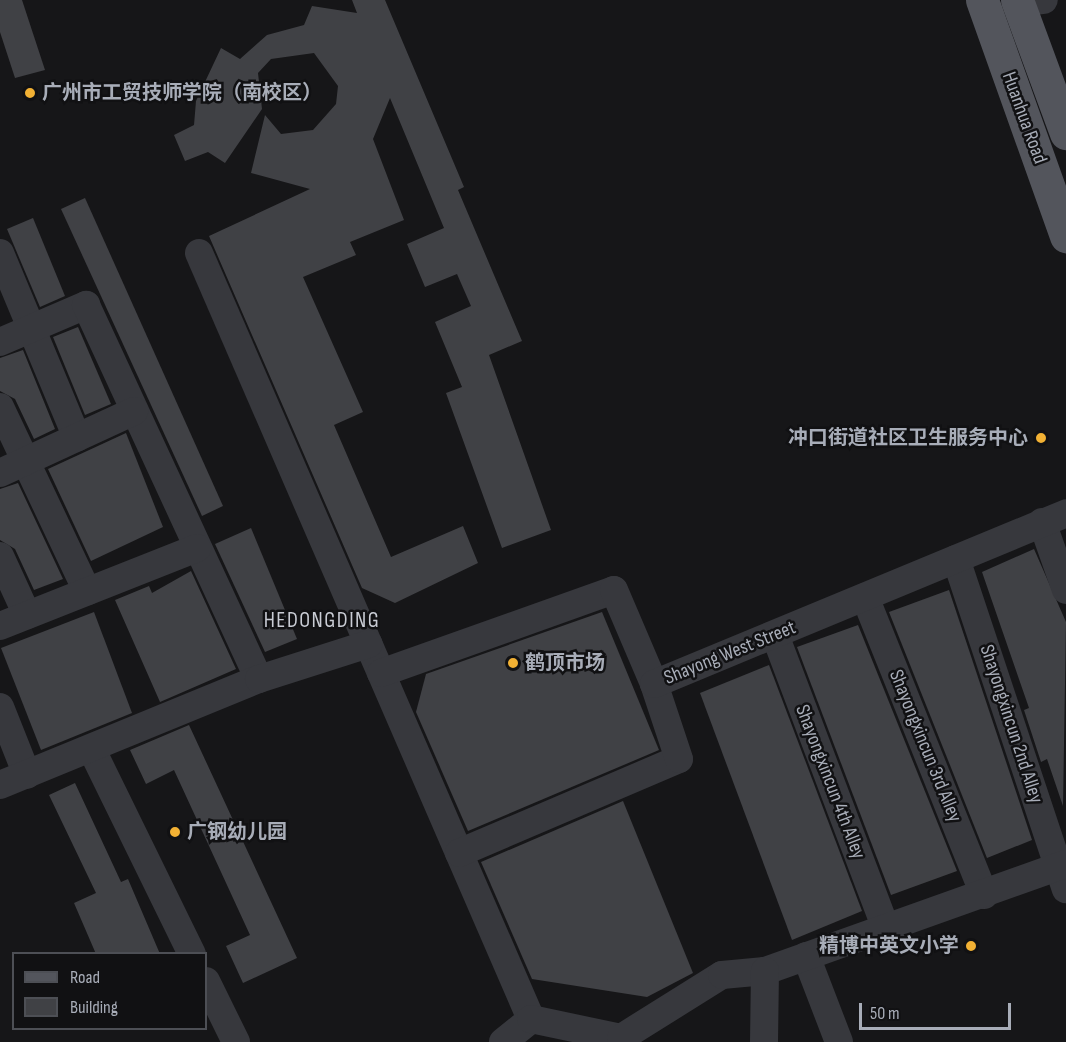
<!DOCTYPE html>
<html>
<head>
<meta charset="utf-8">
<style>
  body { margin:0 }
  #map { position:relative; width:1066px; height:1042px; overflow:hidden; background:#161618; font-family:"Sofia Sans Condensed","Noto Sans SC",sans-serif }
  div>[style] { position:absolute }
  .building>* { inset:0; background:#404145 }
  .minor>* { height:28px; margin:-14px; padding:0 14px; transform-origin:14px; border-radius:14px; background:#37383d }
  .major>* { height:33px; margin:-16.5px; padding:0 16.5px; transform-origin:16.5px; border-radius:16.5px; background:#53555c }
  .dots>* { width:16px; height:16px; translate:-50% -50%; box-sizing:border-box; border:3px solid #111113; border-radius:50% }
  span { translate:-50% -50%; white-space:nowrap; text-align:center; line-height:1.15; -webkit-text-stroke:5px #111113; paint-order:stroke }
  .poi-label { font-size:20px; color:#a8adb8; font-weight:700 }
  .left { translate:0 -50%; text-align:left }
  .right { translate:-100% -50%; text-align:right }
  .street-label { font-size:20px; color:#a8adb8 }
  .quarter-label { font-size:22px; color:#c9ccd4; letter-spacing:1.5px }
  .legend { position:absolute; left:12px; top:952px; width:195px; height:78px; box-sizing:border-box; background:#111113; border:2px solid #4d4f55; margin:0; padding:8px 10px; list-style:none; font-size:18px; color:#a8adb8 }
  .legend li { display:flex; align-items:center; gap:12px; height:30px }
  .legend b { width:30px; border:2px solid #4d4f55 }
  .scale { position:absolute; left:859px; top:1003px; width:152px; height:27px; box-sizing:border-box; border:3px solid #a8adb8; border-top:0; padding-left:8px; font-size:18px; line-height:21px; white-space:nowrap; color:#a8adb8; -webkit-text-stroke:4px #111113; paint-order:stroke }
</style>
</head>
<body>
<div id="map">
  <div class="building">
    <i style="clip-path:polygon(0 0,22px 0,45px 70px,15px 78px,0 32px)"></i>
    <i style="clip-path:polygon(352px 0,385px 0,464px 187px,458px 190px,522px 341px,489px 355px,551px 530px,502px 548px,446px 393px,462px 387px,435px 322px,471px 306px,457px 274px,425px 287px,407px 244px,444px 228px,390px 98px,373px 139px,404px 220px,350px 242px,356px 255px,303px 277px,363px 412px,334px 425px,391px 557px,463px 526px,478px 563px,395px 603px,362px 588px,209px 236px,310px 189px,251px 173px,265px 115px,281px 134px,313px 130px,336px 104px,338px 86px,314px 53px,271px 59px,258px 73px,262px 109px,225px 163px,208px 152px,185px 161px,174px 135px,194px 125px,196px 101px,221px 48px,240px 59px,267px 35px,304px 25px,312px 6px,357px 13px)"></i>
    <i style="clip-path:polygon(85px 198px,223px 506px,202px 516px,61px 209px)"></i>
    <i style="clip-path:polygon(33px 218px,65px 296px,40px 307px,7px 229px)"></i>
    <i style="clip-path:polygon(78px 327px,111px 404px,85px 415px,53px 337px)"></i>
    <i style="clip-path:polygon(23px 350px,55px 429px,34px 439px,15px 399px,0 391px,0 358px)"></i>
    <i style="clip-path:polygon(126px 433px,163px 527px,91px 561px,48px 469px)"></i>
    <i style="clip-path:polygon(18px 483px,63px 579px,34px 590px,15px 549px,0 540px,0 489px)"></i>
    <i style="clip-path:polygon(251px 528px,297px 639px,265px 652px,215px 544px)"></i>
    <i style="clip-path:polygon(1034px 549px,1066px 622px,1063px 806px,1047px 759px,1041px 762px,1024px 710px,1029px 708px,982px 572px)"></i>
    <i style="clip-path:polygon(191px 571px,236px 669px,160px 702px,115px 600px,149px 586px,152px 593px)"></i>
    <i style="clip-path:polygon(949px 590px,1032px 840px,987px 858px,889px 612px)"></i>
    <i style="clip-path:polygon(94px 612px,132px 713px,41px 750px,1px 648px)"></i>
    <i style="clip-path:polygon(602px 612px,659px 750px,468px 831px,416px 712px,426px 674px)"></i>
    <i style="clip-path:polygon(858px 625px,957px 871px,891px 895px,797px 647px)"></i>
    <i style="clip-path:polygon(769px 665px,862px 911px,792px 940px,700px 693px)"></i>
    <i style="clip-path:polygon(189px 725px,297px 958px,243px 983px,226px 946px,250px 935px,174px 770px,146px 784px,130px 750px)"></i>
    <i style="clip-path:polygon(75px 783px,121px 882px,128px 879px,160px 954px,96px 954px,74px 903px,96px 893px,49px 795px)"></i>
    <i style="clip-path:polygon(623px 801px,693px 973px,647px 997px,532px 979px,481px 862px)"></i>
  </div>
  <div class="minor">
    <i style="left:1018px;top:3px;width:26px;rotate:-7deg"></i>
    <i style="left:0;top:253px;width:200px;rotate:67.4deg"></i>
    <i style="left:199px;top:253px;width:835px;rotate:66.57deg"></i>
    <i style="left:0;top:342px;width:94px;rotate:-23.3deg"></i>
    <i style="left:86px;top:305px;width:412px;rotate:65.2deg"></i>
    <i style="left:0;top:407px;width:204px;rotate:64.7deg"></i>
    <i style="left:0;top:473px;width:148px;rotate:-24.8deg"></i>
    <i style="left:1042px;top:522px;width:72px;rotate:70.6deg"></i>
    <i style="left:0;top:556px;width:65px;rotate:65.4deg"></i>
    <i style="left:956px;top:559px;width:348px;rotate:71.6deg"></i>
    <i style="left:865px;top:597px;width:321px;rotate:68.2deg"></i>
    <i style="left:0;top:626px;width:212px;rotate:-21.6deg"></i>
    <i style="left:775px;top:635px;width:314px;rotate:69.3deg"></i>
    <i style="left:381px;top:673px;width:247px;rotate:-19.6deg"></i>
    <i style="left:614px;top:590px;width:102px;rotate:66.9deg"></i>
    <i style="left:0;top:707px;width:73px;rotate:68.3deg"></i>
    <i style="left:92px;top:750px;width:227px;rotate:63.9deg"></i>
    <i style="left:0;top:785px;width:280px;rotate:-22.3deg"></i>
    <i style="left:259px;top:679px;width:115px;rotate:-17.7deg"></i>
    <i style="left:459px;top:853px;width:239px;rotate:-23.1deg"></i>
    <i style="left:679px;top:759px;width:79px;rotate:-108.4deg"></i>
    <i style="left:654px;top:684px;width:446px;rotate:-22.5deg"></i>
    <i style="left:806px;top:956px;width:92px;rotate:69deg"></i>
    <i style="left:206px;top:981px;width:68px;rotate:63.8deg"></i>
    <i style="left:503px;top:1042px;width:36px;rotate:-39deg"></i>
    <i style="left:531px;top:1019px;width:92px;rotate:11.9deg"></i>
    <i style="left:621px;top:1038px;width:119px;rotate:-32deg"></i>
    <i style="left:722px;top:975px;width:43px;rotate:-5.3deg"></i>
    <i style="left:765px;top:971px;width:319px;rotate:-19.6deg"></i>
    <i style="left:764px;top:1042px;width:71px;rotate:-89.2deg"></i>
  </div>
  <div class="major">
    <i style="left:982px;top:0;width:251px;rotate:70.4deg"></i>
    <i style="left:1017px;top:0;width:142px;rotate:69.8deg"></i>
  </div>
  <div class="dots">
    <i style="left:30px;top:93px;background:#f2b134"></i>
    <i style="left:1041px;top:438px;background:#f2b134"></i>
    <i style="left:513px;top:663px;background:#f2b134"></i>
    <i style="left:175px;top:832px;background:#f2b134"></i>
    <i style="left:971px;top:946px;background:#f2b134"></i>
  </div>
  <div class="poi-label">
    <span class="left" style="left:42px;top:93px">广州市工贸技师学院（南校区）</span>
    <span class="right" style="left:1028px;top:438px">冲口街道社区卫生服务中心</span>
    <span class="left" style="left:525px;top:663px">鹤顶市场</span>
    <span class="left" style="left:187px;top:832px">广钢幼儿园</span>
    <span class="right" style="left:959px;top:946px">精博中英文小学</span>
  </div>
  <div class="street-label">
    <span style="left:1024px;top:118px;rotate:70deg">Huanhua Road</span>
    <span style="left:730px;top:653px;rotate:-22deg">Shayong West Street</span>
    <span style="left:1011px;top:724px;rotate:72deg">Shayongxincun 2nd Alley</span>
    <span style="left:925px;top:746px;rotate:68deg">Shayongxincun 3rd Alley</span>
    <span style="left:830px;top:782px;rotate:69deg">Shayongxincun 4th Alley</span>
  </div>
  <div class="quarter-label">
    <span style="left:322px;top:621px">HEDONGDING</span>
  </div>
  <ul class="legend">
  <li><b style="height:8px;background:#53555c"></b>Road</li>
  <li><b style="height:16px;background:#404145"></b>Building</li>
  </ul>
  <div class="scale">50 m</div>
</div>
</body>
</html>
